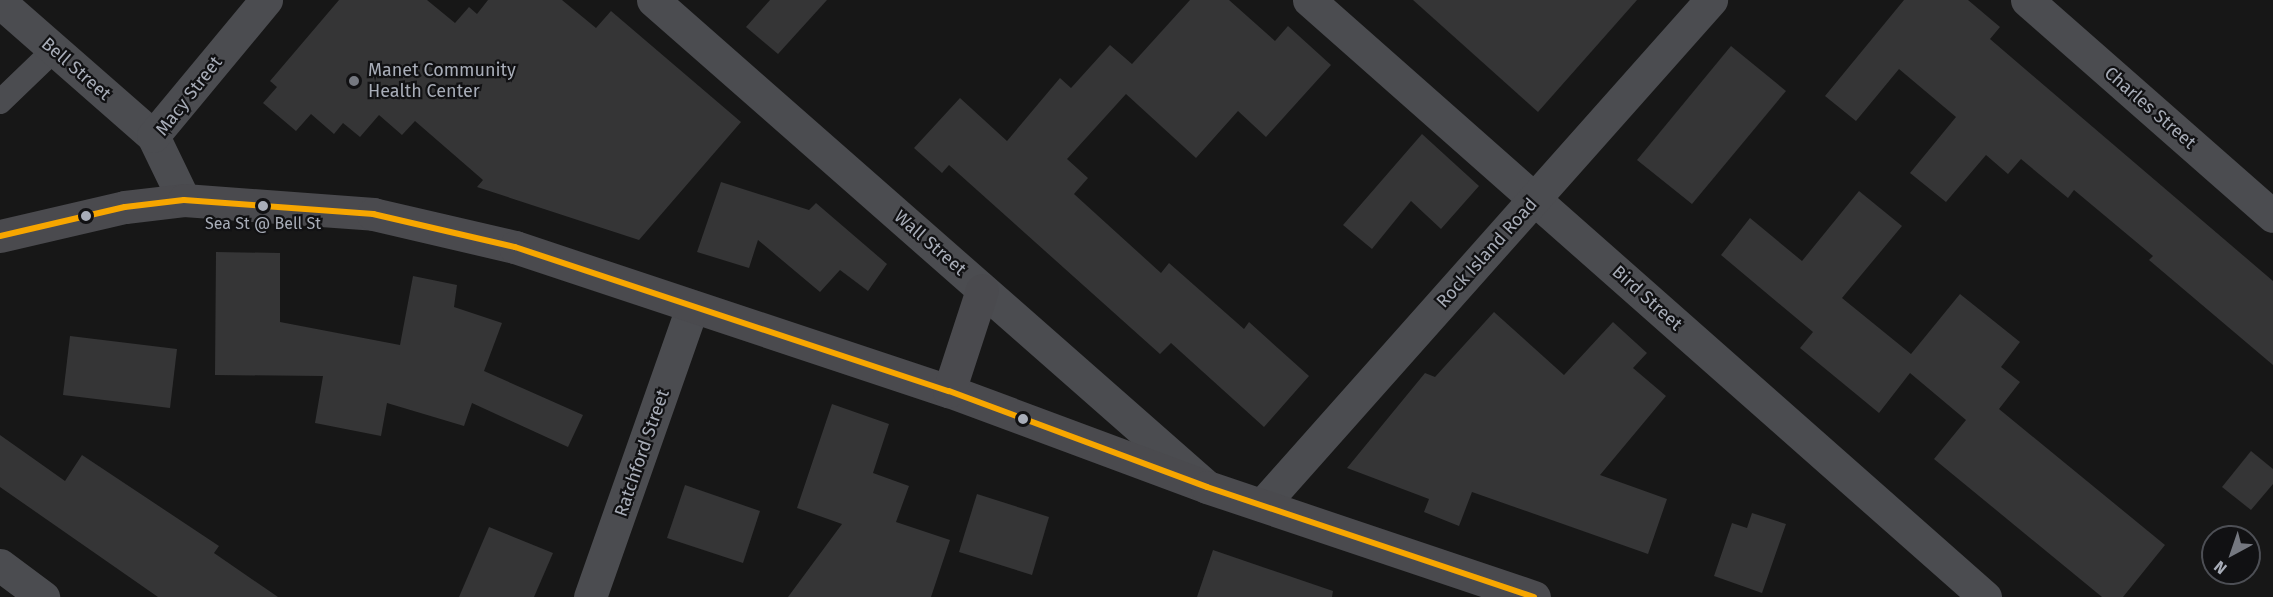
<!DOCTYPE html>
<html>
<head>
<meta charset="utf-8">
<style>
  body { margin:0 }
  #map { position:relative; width:2273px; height:597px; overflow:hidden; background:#171717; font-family:"Fira Sans",sans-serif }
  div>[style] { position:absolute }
  .building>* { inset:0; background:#353536 }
  .lane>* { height:24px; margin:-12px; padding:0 12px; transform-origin:12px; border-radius:12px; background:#4b4c50 }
  .street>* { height:33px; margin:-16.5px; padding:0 16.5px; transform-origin:16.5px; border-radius:16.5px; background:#4b4c50 }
  .secondary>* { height:33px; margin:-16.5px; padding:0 16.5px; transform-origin:16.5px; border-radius:16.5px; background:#4a4a4e }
  .bus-1>* { height:6px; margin:-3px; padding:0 3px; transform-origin:3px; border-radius:3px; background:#f7a600 }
  .dots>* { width:16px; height:16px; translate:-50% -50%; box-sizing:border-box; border:3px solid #111113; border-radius:50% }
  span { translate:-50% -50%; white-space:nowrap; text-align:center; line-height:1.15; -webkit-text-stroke:4.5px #111113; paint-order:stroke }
  .bus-label { font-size:16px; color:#a8adb8 }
  .street-label { font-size:18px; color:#a8adb8 }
  .poi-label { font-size:18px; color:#a8adb8 }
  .left { translate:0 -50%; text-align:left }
  .north { position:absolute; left:2201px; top:525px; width:60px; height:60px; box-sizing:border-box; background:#111113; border:2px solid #4d4f55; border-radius:50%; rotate:220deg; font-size:16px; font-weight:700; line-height:24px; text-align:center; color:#a8adb8 }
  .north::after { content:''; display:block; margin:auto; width:21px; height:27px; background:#757880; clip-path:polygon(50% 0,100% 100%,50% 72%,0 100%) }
</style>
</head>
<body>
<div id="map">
  <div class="building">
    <i style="clip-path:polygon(339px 0,427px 0,455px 23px,469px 7px,477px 14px,488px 0,562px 0,596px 28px,611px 11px,741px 122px,639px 240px,477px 187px,483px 180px,415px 121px,402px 135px,379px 115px,360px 137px,343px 123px,334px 134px,311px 114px,296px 131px,263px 103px,277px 87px,270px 81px)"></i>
    <i style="clip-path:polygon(770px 0,827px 0,778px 54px,746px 27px)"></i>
    <i style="clip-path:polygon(1190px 0,1229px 0,1275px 41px,1288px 26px,1331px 65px,1266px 137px,1238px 111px,1196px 158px,1126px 94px,1067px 159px,1088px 178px,1074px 194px,1161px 273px,1169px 263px,1244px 329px,1249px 322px,1309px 376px,1264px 427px,1171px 343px,1160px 354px,949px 165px,942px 173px,914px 148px,960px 98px,1007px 141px,1060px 78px,1071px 88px,1110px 45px,1132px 64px)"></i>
    <i style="clip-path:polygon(1413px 0,1637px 0,1538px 112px)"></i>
    <i style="clip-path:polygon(1904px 0,1968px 0,2000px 27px,1990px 39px,2273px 281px,2273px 365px,2149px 260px,2153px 256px,2074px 190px,2068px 198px,2021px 159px,2008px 174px,1986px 155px,1946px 202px,1910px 173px,1956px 117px,1899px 69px,1856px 121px,1825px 96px)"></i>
    <i style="clip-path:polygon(1731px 46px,1786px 91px,1692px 204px,1637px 160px)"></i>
    <i style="clip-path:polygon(1422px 134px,1479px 186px,1441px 229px,1411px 201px,1372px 249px,1343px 225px)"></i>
    <i style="clip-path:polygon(721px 182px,809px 210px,816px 203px,887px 264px,868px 291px,840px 270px,820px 292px,758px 240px,749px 268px,697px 252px)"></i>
    <i style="clip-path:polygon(1859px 191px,1902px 226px,1842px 298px,1911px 354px,1960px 294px,2020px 342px,2001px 367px,2020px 382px,1999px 409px,2165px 545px,2123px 597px,2102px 597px,1934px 459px,1966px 420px,1910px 373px,1879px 413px,1800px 348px,1813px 332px,1721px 255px,1750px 218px,1802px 261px)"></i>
    <i style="clip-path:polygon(216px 252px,280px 253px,280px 322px,400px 345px,413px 276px,457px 285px,454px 307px,502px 323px,484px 371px,583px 415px,568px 447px,472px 403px,464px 426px,387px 403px,381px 436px,315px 423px,323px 376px,215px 375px)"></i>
    <i style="clip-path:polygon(1494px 312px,1564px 375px,1613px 322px,1647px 353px,1633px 368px,1666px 396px,1600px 475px,1667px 499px,1648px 554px,1472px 492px,1459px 526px,1424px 512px,1429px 499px,1347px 468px,1425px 373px,1435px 377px)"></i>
    <i style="clip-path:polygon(70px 336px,177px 349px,170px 408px,63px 395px)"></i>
    <i style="clip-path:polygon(832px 404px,889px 424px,873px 473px,909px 486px,896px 522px,950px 540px,931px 597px,788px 597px,842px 524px,797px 508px)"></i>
    <i style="clip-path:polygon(0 435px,65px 481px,82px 455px,219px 546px,214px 553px,278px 597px,158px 597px,0 487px)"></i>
    <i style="clip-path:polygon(2251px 451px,2273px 469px,2273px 484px,2251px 510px,2222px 487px)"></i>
    <i style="clip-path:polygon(685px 485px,760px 511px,743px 563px,667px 538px)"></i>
    <i style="clip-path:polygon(977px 494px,1049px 517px,1032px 575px,959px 552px)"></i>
    <i style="clip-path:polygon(1752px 513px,1786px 524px,1762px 593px,1714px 576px,1732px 523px,1747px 528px)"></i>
    <i style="clip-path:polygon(489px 527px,553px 553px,534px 597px,459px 597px)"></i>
    <i style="clip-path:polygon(1213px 550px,1333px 591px,1332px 597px,1197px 597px)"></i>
  </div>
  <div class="lane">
    <i style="left:0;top:102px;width:75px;rotate:-43.9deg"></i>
  </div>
  <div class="street">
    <i style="left:653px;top:0;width:736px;rotate:41.31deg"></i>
    <i style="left:1309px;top:0;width:902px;rotate:41.45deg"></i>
    <i style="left:2027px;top:0;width:327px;rotate:41.3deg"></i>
    <i style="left:0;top:2px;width:203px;rotate:41.2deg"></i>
    <i style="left:153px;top:136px;width:71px;rotate:64.2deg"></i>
    <i style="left:153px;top:136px;width:177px;rotate:-50.3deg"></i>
    <i style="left:1262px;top:505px;width:676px;rotate:-48.36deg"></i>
    <i style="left:0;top:565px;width:54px;rotate:36.7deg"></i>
    <i style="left:590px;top:597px;width:306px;rotate:-70.6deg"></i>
  </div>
  <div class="secondary">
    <i style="left:0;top:236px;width:128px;rotate:-13.1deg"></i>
    <i style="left:125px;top:207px;width:59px;rotate:-6.8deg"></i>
    <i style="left:184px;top:200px;width:190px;rotate:4.2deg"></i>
    <i style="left:373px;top:214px;width:146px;rotate:13.1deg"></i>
    <i style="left:515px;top:247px;width:457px;rotate:18.4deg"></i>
    <i style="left:949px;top:391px;width:275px;rotate:20.4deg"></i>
    <i style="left:1207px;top:487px;width:345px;rotate:18.6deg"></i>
    <i style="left:949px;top:391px;width:106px;rotate:-71.9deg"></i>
  </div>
  <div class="bus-1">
    <i style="left:0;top:236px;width:128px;rotate:-13.1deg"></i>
    <i style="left:125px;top:207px;width:59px;rotate:-6.8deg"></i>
    <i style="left:184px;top:200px;width:190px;rotate:4.2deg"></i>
    <i style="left:373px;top:214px;width:146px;rotate:13.1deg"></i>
    <i style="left:515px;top:247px;width:457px;rotate:18.4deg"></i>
    <i style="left:949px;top:391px;width:275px;rotate:20.4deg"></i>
    <i style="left:1207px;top:487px;width:345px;rotate:18.6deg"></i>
  </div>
  <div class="dots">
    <i style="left:354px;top:81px;background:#757880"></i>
    <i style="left:263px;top:206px;background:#a8adb8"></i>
    <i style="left:86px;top:216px;background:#a8adb8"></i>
    <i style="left:1023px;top:419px;background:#a8adb8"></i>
  </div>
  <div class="bus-label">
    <span style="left:263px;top:224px">Sea St @ Bell St</span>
  </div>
  <div class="street-label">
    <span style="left:76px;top:69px;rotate:41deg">Bell Street</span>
    <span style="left:189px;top:96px;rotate:-52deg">Macy Street</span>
    <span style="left:2150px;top:108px;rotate:41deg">Charles Street</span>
    <span style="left:930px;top:243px;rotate:41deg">Wall Street</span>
    <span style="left:1487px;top:253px;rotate:-48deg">Rock Island Road</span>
    <span style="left:1647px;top:298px;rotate:42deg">Bird Street</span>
    <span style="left:642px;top:453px;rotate:-71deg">Ratchford Street</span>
  </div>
  <div class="poi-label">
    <span class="left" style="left:368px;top:81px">Manet Community<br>Health Center</span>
  </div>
  <div class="north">N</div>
</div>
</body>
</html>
